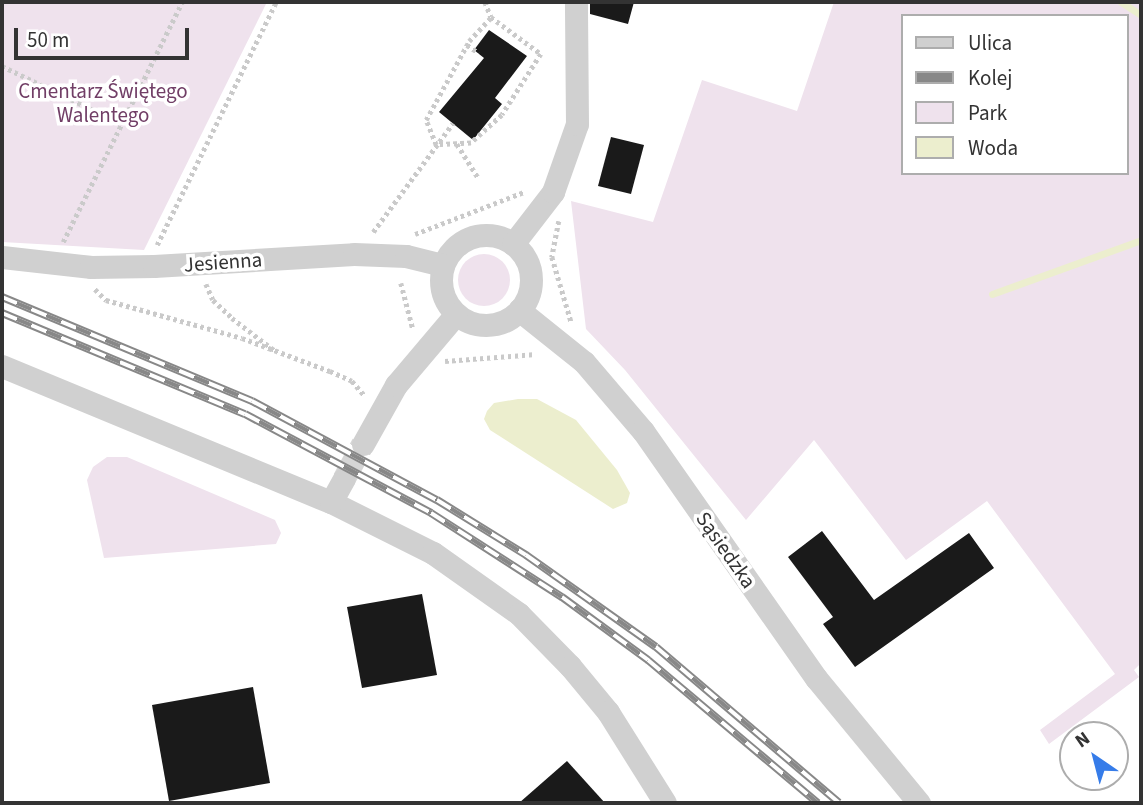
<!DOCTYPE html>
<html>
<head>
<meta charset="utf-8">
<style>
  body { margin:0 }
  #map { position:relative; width:1143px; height:805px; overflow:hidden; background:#fff; font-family:"Source Sans 3",sans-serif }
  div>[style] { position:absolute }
  .green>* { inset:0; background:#efe2ed }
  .round { border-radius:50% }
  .water>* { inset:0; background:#eceece }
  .stream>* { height:7px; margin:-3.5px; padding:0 3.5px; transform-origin:3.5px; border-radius:3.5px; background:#eceece }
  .building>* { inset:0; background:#1a1a1a }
  .minor-tunnel>* { height:23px; margin-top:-11.5px; transform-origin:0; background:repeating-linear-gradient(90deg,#d6d6d6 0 23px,transparent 0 34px) }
  .path>* { height:4.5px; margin-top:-2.25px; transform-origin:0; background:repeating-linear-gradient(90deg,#cacaca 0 3.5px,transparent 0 7px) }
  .minor>* { height:23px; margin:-11.5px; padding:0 11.5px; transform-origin:11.5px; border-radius:11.5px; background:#d0d0d0 }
  .minor>.ring { margin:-11.5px; padding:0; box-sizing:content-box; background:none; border:23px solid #d0d0d0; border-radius:50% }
  .rail>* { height:8px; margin-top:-4px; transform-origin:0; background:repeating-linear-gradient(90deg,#fff 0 16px,#888 0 32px); box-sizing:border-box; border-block:2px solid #888 }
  span { translate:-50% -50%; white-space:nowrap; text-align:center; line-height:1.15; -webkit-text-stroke:7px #fff; paint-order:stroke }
  .park-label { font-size:21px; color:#713e66 }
  .street-label { font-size:21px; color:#333 }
  .frame { position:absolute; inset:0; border:4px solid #333; pointer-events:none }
  .legend { position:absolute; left:901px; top:14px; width:228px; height:161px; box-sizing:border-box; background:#fff; border:2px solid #adadad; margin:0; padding:9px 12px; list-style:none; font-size:21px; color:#333 }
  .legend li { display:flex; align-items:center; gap:14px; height:35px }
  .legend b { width:35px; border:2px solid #adadad }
  .north { position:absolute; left:1059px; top:721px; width:70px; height:70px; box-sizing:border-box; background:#fff; border:2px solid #adadad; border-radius:50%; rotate:325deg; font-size:19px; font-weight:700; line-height:28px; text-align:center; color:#333 }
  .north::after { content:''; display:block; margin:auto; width:24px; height:32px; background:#367ce9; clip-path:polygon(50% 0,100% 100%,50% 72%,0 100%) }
  .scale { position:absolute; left:14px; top:28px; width:175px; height:32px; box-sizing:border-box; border:4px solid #333; border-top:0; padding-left:9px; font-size:21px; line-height:24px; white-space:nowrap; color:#333; -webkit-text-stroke:5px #fff; paint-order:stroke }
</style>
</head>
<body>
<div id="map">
  <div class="green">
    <i style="clip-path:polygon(2px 2px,267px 2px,144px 250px,2px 242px)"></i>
    <i style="clip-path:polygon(evenodd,834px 2px,1141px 2px,1141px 663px,1134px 670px,1139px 677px,1049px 744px,1040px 730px,1115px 674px,987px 501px,906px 560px,814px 440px,746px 520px,625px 370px,586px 329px,571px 201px,653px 222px,702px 80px,797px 111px,834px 2px,903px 16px,1127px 16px,1127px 173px,903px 173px,903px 16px)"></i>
    <i class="round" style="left:458px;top:254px;width:52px;height:52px"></i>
    <i style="clip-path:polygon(107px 457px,127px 457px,275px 520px,281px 533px,276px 544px,104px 558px,87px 480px,93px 467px)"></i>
  </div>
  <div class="water">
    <i style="clip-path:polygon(518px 399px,537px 399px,576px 420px,617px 470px,630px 493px,627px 503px,613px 509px,490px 430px,484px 419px,487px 411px,494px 403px)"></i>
  </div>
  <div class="stream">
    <i style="left:1121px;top:2px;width:24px;rotate:33deg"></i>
    <i style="left:992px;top:294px;width:158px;rotate:-19.9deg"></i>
  </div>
  <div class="building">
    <i style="clip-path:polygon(590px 2px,634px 2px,628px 24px,590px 14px)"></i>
    <i style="clip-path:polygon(489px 30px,527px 56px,495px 98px,502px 104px,473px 140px,439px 112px,484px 58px,474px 50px)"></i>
    <i style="clip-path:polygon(611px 137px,644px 145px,631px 194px,598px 186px)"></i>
    <i style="clip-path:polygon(822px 531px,874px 600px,969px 533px,994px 568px,855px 667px,823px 624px,833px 617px,788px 557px)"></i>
    <i style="clip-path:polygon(422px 594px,437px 675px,362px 688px,347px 607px)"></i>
    <i style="clip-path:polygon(253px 687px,270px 783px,169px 801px,152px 705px)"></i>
    <i style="clip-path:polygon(567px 761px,605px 803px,519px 803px)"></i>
  </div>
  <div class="minor-tunnel">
    <i style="left:344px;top:479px;width:40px;rotate:-62deg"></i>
  </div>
  <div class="path">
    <i style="left:485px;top:2px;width:16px;rotate:68deg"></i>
    <i style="left:491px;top:17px;width:62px;rotate:36.5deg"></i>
    <i style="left:541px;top:54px;width:72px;rotate:122.6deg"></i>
    <i style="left:502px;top:115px;width:42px;rotate:137.9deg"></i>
    <i style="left:471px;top:143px;width:35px;rotate:177deg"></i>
    <i style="left:436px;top:145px;width:27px;rotate:-112deg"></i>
    <i style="left:426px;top:120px;width:90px;rotate:-61.4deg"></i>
    <i style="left:469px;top:41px;width:33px;rotate:-47deg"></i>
    <i style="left:467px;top:45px;width:14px;rotate:34deg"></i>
    <i style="left:2px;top:66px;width:133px;rotate:25.8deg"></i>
    <i style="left:457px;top:144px;width:41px;rotate:57.8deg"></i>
    <i style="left:559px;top:221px;width:37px;rotate:101deg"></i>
    <i style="left:552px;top:257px;width:67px;rotate:73.5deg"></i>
    <i style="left:373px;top:232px;width:135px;rotate:-53.7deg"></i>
    <i style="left:415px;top:234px;width:117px;rotate:-21.1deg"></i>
    <i style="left:63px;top:242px;width:268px;rotate:-63.6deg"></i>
    <i style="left:157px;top:245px;width:271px;rotate:-63.9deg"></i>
    <i style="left:401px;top:283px;width:48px;rotate:75.4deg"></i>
    <i style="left:206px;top:284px;width:17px;rotate:66deg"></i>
    <i style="left:213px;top:300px;width:26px;rotate:43deg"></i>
    <i style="left:232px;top:318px;width:53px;rotate:37.3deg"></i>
    <i style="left:95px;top:289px;width:16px;rotate:45deg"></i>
    <i style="left:106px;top:300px;width:141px;rotate:15.6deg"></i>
    <i style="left:242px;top:338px;width:94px;rotate:20.6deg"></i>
    <i style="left:330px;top:371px;width:24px;rotate:24deg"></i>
    <i style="left:352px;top:381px;width:20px;rotate:49deg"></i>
    <i style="left:445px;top:361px;width:91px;rotate:-4.4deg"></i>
  </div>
  <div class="minor">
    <i class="ring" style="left:441px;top:235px;width:67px;height:67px"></i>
    <i style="left:513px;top:244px;width:66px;rotate:-52.4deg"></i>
    <i style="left:553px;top:192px;width:72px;rotate:-70.6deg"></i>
    <i style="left:577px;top:124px;width:122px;rotate:-90.5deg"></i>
    <i style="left:2px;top:257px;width:90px;rotate:6.4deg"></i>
    <i style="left:91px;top:267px;width:63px;rotate:-0.9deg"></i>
    <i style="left:154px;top:266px;width:200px;rotate:-3.4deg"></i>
    <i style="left:354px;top:254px;width:52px;rotate:2.2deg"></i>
    <i style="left:406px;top:256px;width:38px;rotate:14deg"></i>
    <i style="left:519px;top:310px;width:83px;rotate:38.7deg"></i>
    <i style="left:584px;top:362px;width:91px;rotate:49.5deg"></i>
    <i style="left:643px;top:431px;width:302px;rotate:55deg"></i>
    <i style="left:816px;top:678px;width:162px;rotate:50.5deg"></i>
    <i style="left:2px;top:366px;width:356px;rotate:22.5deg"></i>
    <i style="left:331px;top:502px;width:114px;rotate:26.6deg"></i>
    <i style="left:433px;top:553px;width:105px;rotate:35.3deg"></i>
    <i style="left:519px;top:614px;width:73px;rotate:45.6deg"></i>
    <i style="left:570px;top:666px;width:60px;rotate:50.4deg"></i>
    <i style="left:608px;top:712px;width:107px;rotate:57.9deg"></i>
    <i style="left:363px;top:444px;width:68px;rotate:-60.8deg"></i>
    <i style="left:396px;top:385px;width:93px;rotate:-49.8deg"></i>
    <i style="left:331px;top:502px;width:26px;rotate:-61deg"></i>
  </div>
  <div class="rail">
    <i style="left:2px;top:297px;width:271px;rotate:22.6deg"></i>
    <i style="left:252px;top:401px;width:210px;rotate:28.2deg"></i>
    <i style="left:437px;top:500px;width:105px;rotate:31.7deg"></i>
    <i style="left:526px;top:555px;width:159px;rotate:35.3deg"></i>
    <i style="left:656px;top:647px;width:240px;rotate:40.4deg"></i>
    <i style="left:2px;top:313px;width:263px;rotate:22.6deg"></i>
    <i style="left:245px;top:414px;width:211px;rotate:28deg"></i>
    <i style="left:431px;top:513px;width:156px;rotate:32.7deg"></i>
    <i style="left:562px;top:597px;width:107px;rotate:36.2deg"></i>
    <i style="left:648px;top:660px;width:222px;rotate:40.1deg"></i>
  </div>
  <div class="park-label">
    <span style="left:103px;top:103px">Cmentarz Świętego<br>Walentego</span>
  </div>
  <div class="street-label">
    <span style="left:223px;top:262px;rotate:-4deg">Jesienna</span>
    <span style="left:726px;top:550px;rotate:55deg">Sąsiedzka</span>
  </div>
  <div class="frame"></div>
  <ul class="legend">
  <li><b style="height:9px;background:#d0d0d0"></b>Ulica</li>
  <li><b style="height:9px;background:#888"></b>Kolej</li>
  <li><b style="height:19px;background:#efe2ed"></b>Park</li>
  <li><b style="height:19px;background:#eceece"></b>Woda</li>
  </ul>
  <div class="north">N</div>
  <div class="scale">50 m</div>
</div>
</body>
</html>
